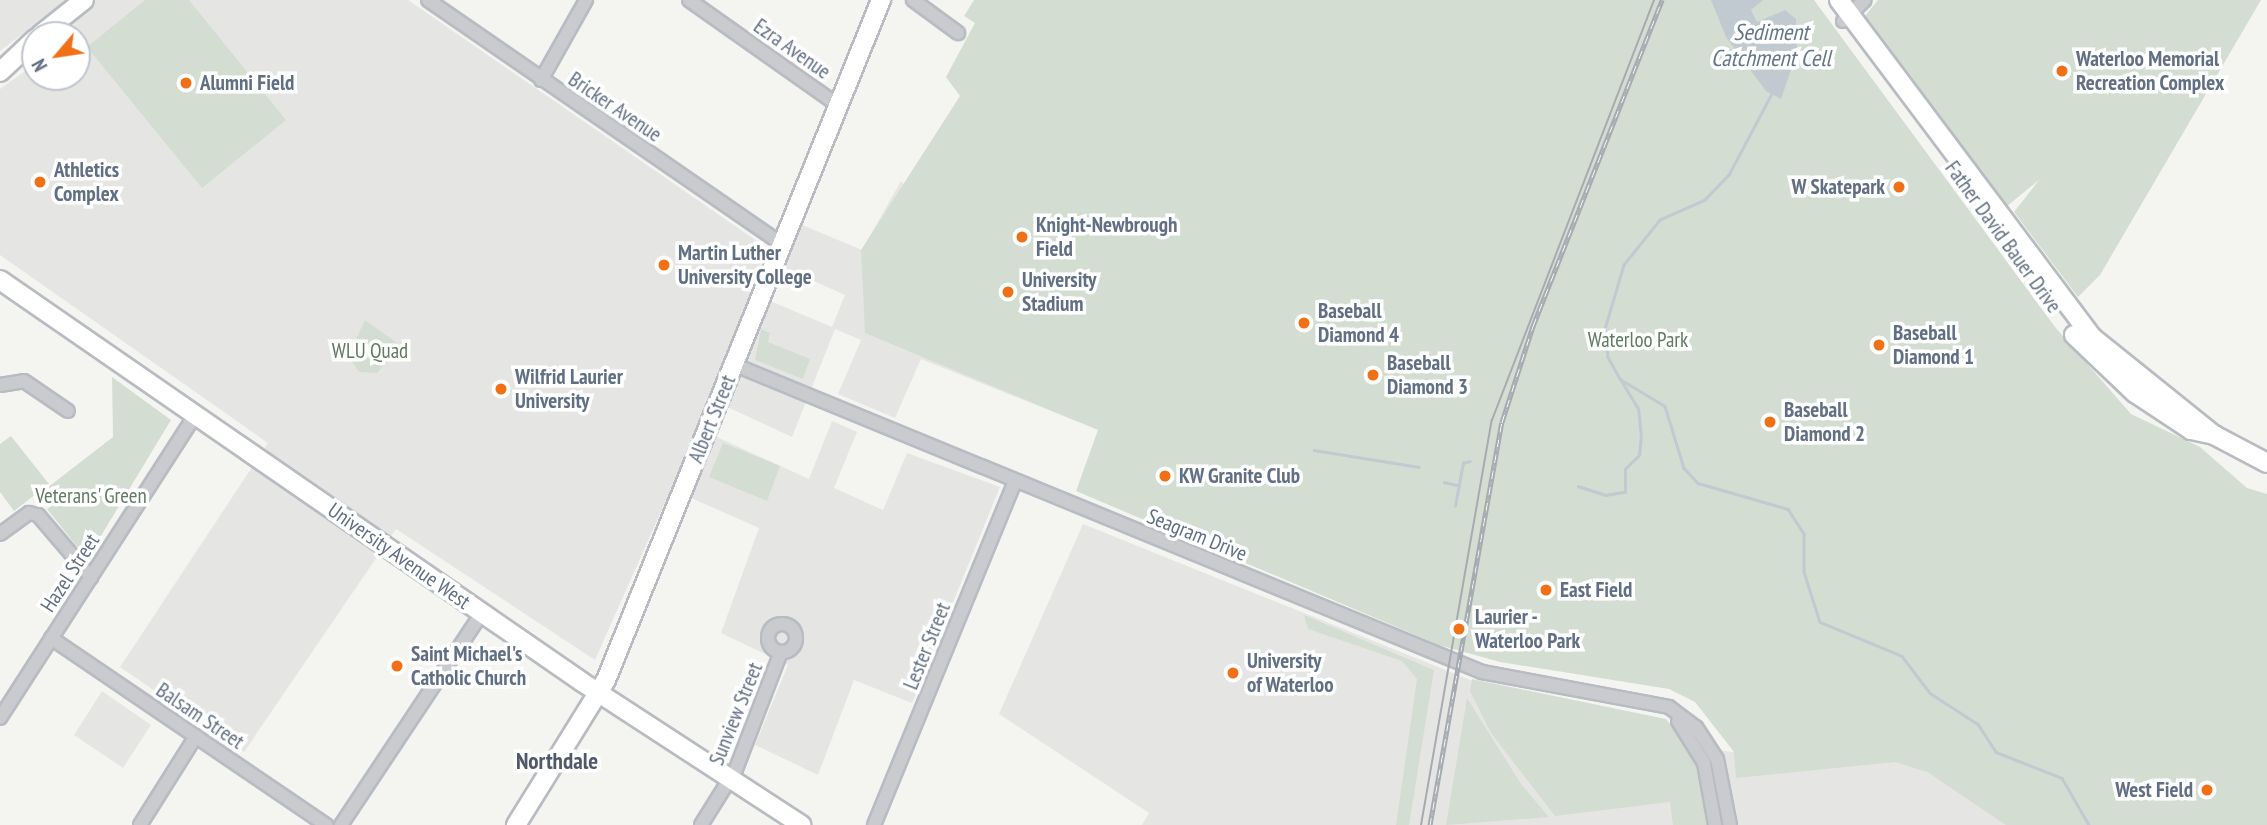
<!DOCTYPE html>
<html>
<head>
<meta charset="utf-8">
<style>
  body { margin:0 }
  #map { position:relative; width:2267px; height:825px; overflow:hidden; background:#f4f5f1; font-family:"PT Sans Narrow",sans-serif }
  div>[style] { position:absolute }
  .built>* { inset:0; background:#e5e6e4 }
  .green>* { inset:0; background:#d4ddd1 }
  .water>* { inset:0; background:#c2cad1 }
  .stream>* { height:2.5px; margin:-1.25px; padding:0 1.25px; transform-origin:1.25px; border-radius:1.25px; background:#c2cad1 }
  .roads { filter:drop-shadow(2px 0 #b8bcc2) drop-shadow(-2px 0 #b8bcc2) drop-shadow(0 2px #b8bcc2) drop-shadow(0 -2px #b8bcc2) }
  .street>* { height:12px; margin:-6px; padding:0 6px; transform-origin:6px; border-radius:6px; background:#c9cbcf }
  .street>.ring { margin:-6px; padding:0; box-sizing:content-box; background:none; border:12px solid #c9cbcf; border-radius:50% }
  .secondary>* { height:18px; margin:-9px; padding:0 9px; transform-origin:9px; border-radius:9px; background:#fff }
  .tram>* { height:2px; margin:-1px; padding:0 1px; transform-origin:1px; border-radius:1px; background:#a6aab1 }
  .rail>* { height:5px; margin-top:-2.5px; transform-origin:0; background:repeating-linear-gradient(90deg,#fff 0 8px,#a6aab1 0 16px); box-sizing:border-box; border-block:2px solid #a6aab1 }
  .dots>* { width:19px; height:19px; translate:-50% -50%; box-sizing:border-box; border:4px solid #fff; border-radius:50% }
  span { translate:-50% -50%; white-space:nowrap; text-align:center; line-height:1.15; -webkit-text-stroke:7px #fff; paint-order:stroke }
  .street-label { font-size:21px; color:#616f85 }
  .poi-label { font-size:21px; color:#616f85; font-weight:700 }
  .left { translate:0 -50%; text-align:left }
  .right { translate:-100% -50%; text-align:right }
  .park-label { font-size:21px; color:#617b61 }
  .water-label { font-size:23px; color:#627789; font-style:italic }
  .neighbourhood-label { font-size:23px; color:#505969; font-weight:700 }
  .north { position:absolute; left:21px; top:21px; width:70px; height:70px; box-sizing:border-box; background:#fff; border:2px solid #c0c5ce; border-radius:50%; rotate:241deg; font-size:19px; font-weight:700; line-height:28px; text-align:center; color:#616f85 }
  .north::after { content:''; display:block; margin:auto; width:24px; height:32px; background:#f16f15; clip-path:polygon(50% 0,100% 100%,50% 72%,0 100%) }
</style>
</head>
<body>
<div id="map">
  <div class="built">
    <i style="clip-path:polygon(0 0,408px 0,767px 248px,749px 292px,832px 327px,845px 295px,783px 267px,800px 224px,862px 250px,901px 181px,1078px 422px,921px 359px,895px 418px,838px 394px,861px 340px,835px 329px,792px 437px,708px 398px,697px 428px,809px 479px,832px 421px,857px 432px,834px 488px,883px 510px,907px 453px,1000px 487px,912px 703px,854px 680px,818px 775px,755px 745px,788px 665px,721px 633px,759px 528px,671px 489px,595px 660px,396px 529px,244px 752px,120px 667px,268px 443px,0 255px,0 89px,35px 64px,35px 77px,77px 77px,77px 35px,48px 35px,41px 20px,0 51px)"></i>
    <i style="clip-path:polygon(1083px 524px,1505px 694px,1686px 745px,1732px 752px,1888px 748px,2011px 825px,1142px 825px,1149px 813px,999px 714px)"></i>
    <i style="clip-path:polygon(102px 691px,151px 725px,123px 768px,74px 735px)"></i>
  </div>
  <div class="green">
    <i style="clip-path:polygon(145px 0,189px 0,286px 120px,202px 188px,87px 47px)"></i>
    <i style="clip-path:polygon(974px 0,1814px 0,2055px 327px,2131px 414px,2200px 447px,2247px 488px,2267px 494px,2267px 825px,2006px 825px,1927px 772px,1895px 762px,1736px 778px,1734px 752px,1695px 702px,1669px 689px,1500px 662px,1439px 645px,1076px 491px,1098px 430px,865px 333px,861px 250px,960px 96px,946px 77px,975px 23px,964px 16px)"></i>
    <i style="clip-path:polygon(1878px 0,2261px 0,2100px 275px,2078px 297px,2014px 212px,2039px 180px,2006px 207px,1865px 16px)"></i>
    <i style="clip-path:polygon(365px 320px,401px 346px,377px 373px,359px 372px,348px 356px)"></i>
    <i style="clip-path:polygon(761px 329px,770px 333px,768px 342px,810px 359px,803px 379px,755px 360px)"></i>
    <i style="clip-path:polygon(112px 377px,171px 420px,87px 559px,47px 509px,58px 502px,47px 488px,113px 437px)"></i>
    <i style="clip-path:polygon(11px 436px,49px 484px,14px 511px,0 492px,0 444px)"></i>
    <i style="clip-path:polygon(723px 443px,780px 466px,767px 501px,709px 477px)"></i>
    <i style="clip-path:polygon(1304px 615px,1434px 670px,1409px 825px,1396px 825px,1417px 679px,1402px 661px,1308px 629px)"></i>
    <i style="clip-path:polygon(1472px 679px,1666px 719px,1695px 754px,1707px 825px,1673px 825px,1670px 802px,1555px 816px,1491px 733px,1470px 691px)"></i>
    <i style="clip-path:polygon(1467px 698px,1521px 784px,1549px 817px,1446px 825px)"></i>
  </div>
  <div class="water">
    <i style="clip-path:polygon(1711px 0,1763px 0,1751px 10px,1757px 22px,1785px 10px,1796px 19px,1797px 52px,1781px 99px,1766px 91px,1726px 37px)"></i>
  </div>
  <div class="stream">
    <i style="left:1773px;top:92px;width:94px;rotate:117.9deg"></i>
    <i style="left:1729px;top:175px;width:35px;rotate:134deg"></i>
    <i style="left:1705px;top:200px;width:49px;rotate:156deg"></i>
    <i style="left:1660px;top:220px;width:58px;rotate:128.7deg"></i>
    <i style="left:1624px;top:265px;width:67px;rotate:106.5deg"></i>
    <i style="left:1605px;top:329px;width:28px;rotate:84deg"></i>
    <i style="left:1608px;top:357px;width:25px;rotate:61deg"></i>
    <i style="left:1620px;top:379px;width:52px;rotate:31deg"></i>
    <i style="left:1665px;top:406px;width:65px;rotate:73deg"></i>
    <i style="left:1684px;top:468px;width:21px;rotate:47deg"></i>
    <i style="left:1698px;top:483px;width:94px;rotate:16.1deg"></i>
    <i style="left:1788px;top:509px;width:30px;rotate:57deg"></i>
    <i style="left:1804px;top:534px;width:38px;rotate:90deg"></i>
    <i style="left:1804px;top:572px;width:52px;rotate:72.3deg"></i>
    <i style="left:1820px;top:622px;width:89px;rotate:22.5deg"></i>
    <i style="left:1902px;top:656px;width:46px;rotate:52.9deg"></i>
    <i style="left:1930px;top:693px;width:57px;rotate:32.9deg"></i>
    <i style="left:1978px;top:724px;width:33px;rotate:57deg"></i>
    <i style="left:1996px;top:752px;width:71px;rotate:21.5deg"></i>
    <i style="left:2062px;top:778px;width:54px;rotate:60.1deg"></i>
    <i style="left:1314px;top:450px;width:106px;rotate:9.2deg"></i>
    <i style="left:1444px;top:482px;width:13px;rotate:13deg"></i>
    <i style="left:1578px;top:486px;width:28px;rotate:18deg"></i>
    <i style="left:1605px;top:495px;width:20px;rotate:-9deg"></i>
    <i style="left:1625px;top:492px;width:23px;rotate:-90deg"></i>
    <i style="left:1625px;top:469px;width:20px;rotate:-45deg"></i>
    <i style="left:1639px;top:455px;width:18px;rotate:-84deg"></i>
    <i style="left:1641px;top:437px;width:28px;rotate:-96deg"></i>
    <i style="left:1638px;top:409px;width:35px;rotate:-121deg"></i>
    <i style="left:1455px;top:506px;width:44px;rotate:-79.5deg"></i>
    <i style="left:1463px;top:463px;width:7px;rotate:-16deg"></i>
  </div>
  <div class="roads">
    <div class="street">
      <i style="left:428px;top:0;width:430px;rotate:34.6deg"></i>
      <i style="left:689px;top:0;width:184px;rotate:35.2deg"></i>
      <i style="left:913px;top:0;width:56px;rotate:36.3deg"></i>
      <i style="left:1843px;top:21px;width:30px;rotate:-44deg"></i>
      <i style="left:541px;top:80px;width:92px;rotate:-60.6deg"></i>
      <i style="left:735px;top:365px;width:808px;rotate:22.34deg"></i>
      <i style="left:1482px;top:672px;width:190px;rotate:10.6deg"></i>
      <i style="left:1669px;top:707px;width:34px;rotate:37deg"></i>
      <i style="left:1696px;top:727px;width:38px;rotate:57deg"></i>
      <i style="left:1717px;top:759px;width:67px;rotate:78.9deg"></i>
      <i style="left:0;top:385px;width:24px;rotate:-9deg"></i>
      <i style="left:24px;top:381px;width:53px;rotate:34.3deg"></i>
      <i style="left:0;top:534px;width:36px;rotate:-36deg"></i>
      <i style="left:29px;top:513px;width:9px;rotate:13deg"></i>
      <i style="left:38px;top:515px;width:82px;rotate:49.5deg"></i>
      <i class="ring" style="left:768px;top:624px;width:16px;height:16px"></i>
      <i style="left:51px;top:638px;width:333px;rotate:34.2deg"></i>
      <i style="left:0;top:718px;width:362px;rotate:-57.2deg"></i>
      <i style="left:1678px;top:721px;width:49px;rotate:58.2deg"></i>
      <i style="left:1704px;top:763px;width:63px;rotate:79.9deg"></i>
      <i style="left:140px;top:825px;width:105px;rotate:-57.8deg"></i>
      <i style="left:341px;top:825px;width:255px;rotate:-56.4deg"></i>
      <i style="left:701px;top:825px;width:66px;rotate:-58deg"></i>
      <i style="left:736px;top:769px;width:125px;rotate:-69deg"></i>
      <i style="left:874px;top:825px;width:371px;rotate:-67.7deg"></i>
    </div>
    <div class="secondary">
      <i style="left:1839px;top:0;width:421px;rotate:53.1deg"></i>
      <i style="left:2092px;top:337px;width:156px;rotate:38.8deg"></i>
      <i style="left:2214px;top:435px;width:60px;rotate:27.8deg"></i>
      <i style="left:40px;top:35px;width:56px;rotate:-38.5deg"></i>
      <i style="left:0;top:72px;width:48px;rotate:-43.3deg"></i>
      <i style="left:0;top:280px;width:707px;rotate:34.63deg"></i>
      <i style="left:582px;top:682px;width:262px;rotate:33.1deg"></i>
      <i style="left:2074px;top:335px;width:84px;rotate:43.6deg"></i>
      <i style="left:2135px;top:393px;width:67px;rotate:33.5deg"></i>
      <i style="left:2191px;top:430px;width:24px;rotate:12deg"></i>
      <i style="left:516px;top:825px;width:171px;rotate:-58.2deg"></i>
      <i style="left:606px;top:680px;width:734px;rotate:-67.98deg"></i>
    </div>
  </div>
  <div class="tram">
    <i style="left:1454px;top:693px;width:180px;rotate:-80.4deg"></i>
    <i style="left:1421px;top:825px;width:411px;rotate:-80.1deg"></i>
    <i style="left:1492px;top:420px;width:450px;rotate:-68.9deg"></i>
  </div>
  <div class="rail">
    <i style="left:1430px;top:825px;width:409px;rotate:-79.9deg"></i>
    <i style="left:1502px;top:422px;width:101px;rotate:-72.1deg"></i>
    <i style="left:1533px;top:326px;width:351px;rotate:-68.4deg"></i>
  </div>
  <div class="dots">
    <i style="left:2062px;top:71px;background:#f16f15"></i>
    <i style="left:186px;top:83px;background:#f16f15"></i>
    <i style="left:40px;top:182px;background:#f16f15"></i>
    <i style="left:1899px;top:187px;background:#f16f15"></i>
    <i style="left:1022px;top:237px;background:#f16f15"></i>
    <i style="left:664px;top:265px;background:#f16f15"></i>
    <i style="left:1008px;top:292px;background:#f16f15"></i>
    <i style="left:1304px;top:323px;background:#f16f15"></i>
    <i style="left:1879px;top:345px;background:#f16f15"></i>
    <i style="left:1373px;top:375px;background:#f16f15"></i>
    <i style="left:501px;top:389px;background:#f16f15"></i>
    <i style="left:1770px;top:422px;background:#f16f15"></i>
    <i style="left:1165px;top:476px;background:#f16f15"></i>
    <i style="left:1546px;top:590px;background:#f16f15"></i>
    <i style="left:1459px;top:629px;background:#f16f15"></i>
    <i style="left:397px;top:666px;background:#f16f15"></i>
    <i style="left:1233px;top:673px;background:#f16f15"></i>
    <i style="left:2207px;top:790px;background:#f16f15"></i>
  </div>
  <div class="street-label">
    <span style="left:792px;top:49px;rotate:35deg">Ezra Avenue</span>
    <span style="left:615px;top:107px;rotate:34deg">Bricker Avenue</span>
    <span style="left:2003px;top:237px;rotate:54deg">Father David Bauer Drive</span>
    <span style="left:712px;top:419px;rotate:-68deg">Albert Street</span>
    <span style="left:1197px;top:535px;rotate:22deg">Seagram Drive</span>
    <span style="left:399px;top:556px;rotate:35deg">University Avenue West</span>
    <span style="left:70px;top:573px;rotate:-57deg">Hazel Street</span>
    <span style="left:927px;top:646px;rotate:-68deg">Lester Street</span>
    <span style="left:736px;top:714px;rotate:-68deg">Sunview Street</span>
    <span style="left:200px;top:716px;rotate:34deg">Balsam Street</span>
  </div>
  <div class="poi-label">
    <span class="left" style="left:2076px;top:71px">Waterloo Memorial<br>Recreation Complex</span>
    <span class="left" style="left:200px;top:83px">Alumni Field</span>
    <span class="left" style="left:54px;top:182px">Athletics<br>Complex</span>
    <span class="right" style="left:1885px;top:187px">W Skatepark</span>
    <span class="left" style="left:1036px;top:237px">Knight-Newbrough<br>Field</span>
    <span class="left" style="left:678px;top:265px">Martin Luther<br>University College</span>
    <span class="left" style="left:1022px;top:292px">University<br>Stadium</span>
    <span class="left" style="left:1318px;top:323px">Baseball<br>Diamond 4</span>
    <span class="left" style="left:1893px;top:345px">Baseball<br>Diamond 1</span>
    <span class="left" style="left:1387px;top:375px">Baseball<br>Diamond 3</span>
    <span class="left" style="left:515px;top:389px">Wilfrid Laurier<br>University</span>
    <span class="left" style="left:1784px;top:422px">Baseball<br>Diamond 2</span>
    <span class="left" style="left:1179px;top:476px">KW Granite Club</span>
    <span class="left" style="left:1560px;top:590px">East Field</span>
    <span class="left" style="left:1475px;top:629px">Laurier -<br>Waterloo Park</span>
    <span class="left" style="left:411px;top:666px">Saint Michael's<br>Catholic Church</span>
    <span class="left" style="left:1247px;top:673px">University<br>of Waterloo</span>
    <span class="right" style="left:2193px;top:790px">West Field</span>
  </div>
  <div class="park-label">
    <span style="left:1638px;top:340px">Waterloo Park</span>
    <span style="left:370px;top:351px">WLU Quad</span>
    <span style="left:91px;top:496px">Veterans' Green</span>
  </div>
  <div class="water-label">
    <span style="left:1771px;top:45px">Sediment<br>Catchment Cell</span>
  </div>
  <div class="neighbourhood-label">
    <span style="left:557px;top:761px">Northdale</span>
  </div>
  <div class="north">N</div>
</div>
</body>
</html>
